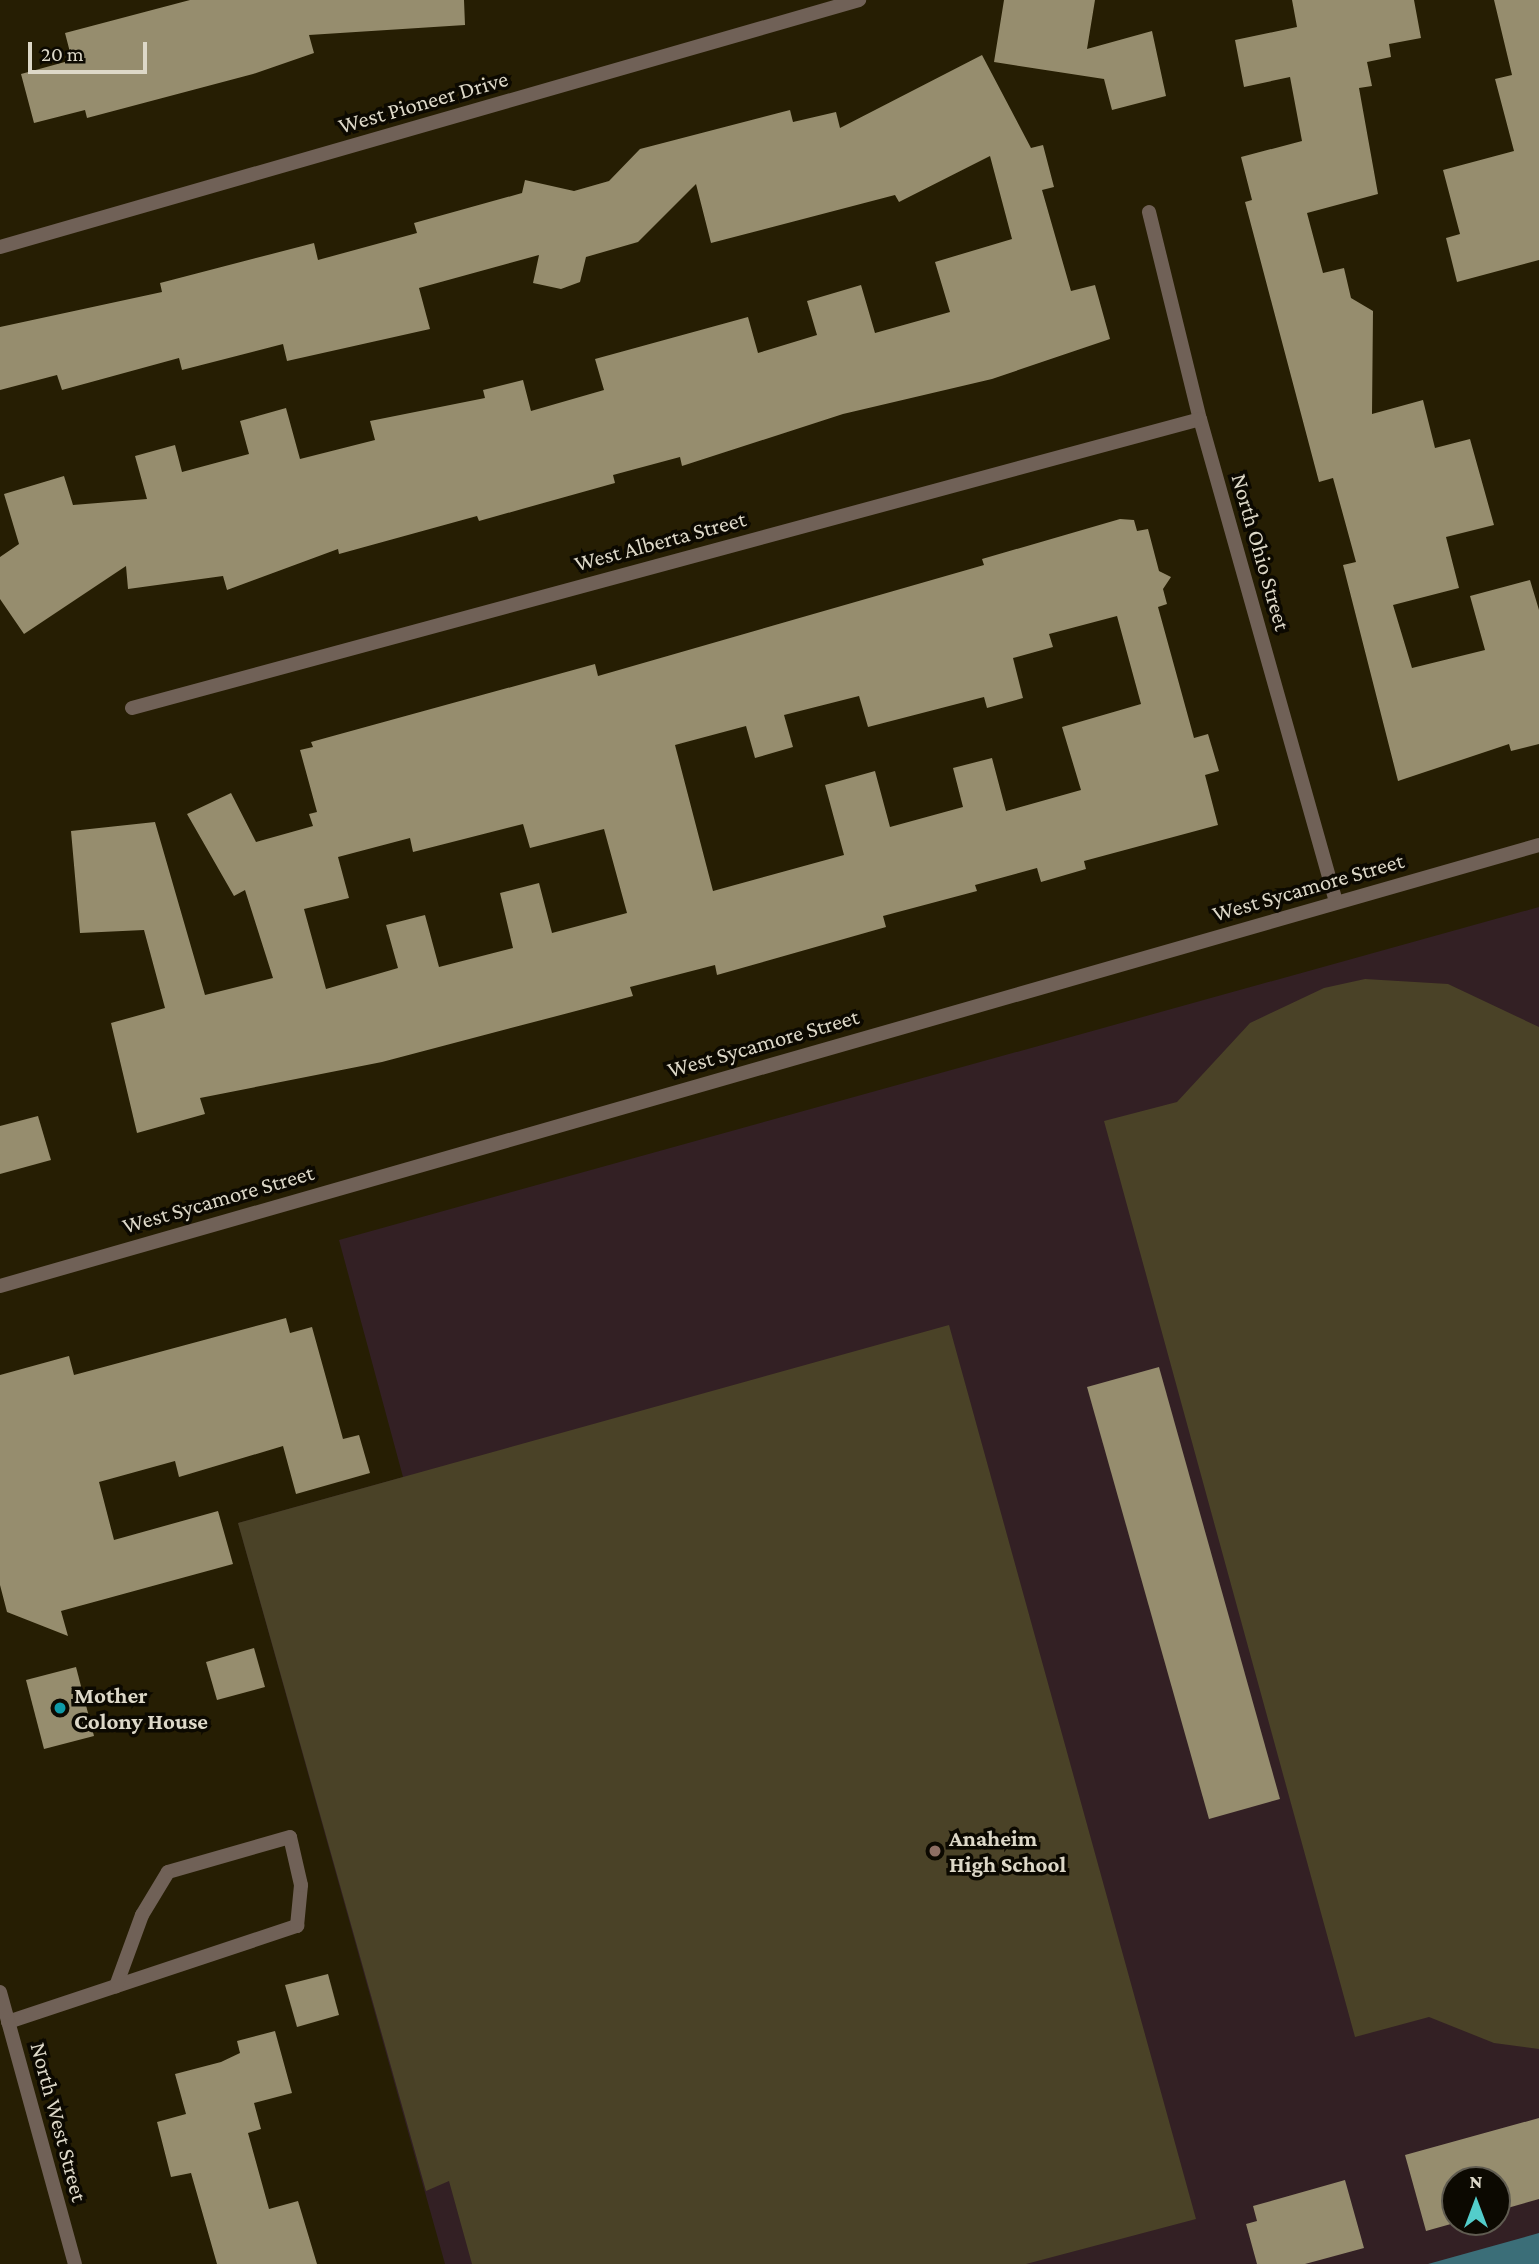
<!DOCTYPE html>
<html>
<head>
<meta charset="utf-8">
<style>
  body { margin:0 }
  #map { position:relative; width:1539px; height:2264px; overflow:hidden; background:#261e03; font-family:"Crimson Pro",serif }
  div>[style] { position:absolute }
  .education>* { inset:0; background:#332024 }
  .green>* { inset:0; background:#4a4227 }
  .water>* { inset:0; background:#3b6e78 }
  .building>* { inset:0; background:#968d6e }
  .service>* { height:14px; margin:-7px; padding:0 7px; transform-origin:7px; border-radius:7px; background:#706157 }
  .minor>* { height:14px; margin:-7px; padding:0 7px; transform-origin:7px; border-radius:7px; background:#706157 }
  .tertiary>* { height:14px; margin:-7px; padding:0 7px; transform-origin:7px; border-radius:7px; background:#706157 }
  .dots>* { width:19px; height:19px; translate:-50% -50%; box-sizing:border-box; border:4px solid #0c0901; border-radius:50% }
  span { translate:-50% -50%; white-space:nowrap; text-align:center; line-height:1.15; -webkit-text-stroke:7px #0c0901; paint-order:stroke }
  .street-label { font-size:23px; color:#ddd8c8 }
  .poi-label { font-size:23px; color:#ddd8c8; font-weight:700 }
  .left { translate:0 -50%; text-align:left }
  .north { position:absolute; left:1441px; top:2166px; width:70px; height:70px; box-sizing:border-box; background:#0c0901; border:2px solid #605c51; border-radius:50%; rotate:0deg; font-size:19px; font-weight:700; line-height:28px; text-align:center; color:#ddd8c8 }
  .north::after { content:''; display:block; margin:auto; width:24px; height:32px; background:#53cdcb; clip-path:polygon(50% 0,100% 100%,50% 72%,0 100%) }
  .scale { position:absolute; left:28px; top:42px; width:119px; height:32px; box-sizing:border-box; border:4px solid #ddd8c8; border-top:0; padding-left:9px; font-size:21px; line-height:24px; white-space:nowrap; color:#ddd8c8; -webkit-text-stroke:5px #0c0901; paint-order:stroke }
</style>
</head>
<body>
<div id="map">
  <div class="education">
    <i style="clip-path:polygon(evenodd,1539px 907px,1539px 2264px,445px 2264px,238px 1523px,403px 1477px,339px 1240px,1539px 907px,1455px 2180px,1497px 2180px,1497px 2222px,1455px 2222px,1455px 2180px)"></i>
  </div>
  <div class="green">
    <i style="clip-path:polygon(1365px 979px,1448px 984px,1539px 1027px,1539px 2049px,1494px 2043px,1429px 2017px,1355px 2037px,1104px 1121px,1177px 1102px,1250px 1023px,1324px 988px)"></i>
    <i style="clip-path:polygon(949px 1325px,1196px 2219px,1026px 2264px,472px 2264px,449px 2181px,426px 2191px,238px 1523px)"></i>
  </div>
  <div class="water">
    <i style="clip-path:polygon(1539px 2233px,1539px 2264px,1428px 2264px)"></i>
  </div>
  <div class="building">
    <i style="clip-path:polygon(190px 0,464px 0,465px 25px,309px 35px,314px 53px,253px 74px,87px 118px,85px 110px,34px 123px,21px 74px,72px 60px,65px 33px)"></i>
    <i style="clip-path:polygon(1004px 0,1095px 0,1087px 49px,1152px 31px,1166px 96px,1112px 110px,1104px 79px,994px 62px)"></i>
    <i style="clip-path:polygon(1292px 0,1414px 0,1421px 38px,1389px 44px,1391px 57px,1367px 62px,1372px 86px,1359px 88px,1378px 194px,1307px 213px,1323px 273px,1344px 268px,1351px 298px,1373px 311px,1372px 414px,1423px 400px,1435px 448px,1470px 439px,1494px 525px,1446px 537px,1459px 588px,1393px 605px,1412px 668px,1485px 650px,1470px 596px,1530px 580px,1539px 610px,1539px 744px,1511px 751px,1509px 744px,1398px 781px,1343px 565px,1356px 562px,1333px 478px,1319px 482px,1245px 202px,1252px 200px,1241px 157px,1302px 141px,1290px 77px,1244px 87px,1235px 40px,1297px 27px)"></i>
    <i style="clip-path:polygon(1494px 0,1539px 0,1539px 260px,1457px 282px,1446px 238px,1460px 234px,1443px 170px,1514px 151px,1495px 79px,1512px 75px)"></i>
    <i style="clip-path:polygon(982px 55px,1031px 148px,1043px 145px,1054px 187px,1042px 190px,1071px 291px,1095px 285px,1110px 339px,992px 379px,843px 414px,682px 466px,680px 457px,613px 475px,615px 483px,479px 521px,477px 516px,339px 554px,338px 549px,227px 590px,223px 576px,128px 589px,126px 566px,24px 634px,0 599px,0 557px,19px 544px,4px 494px,64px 476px,73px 505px,147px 499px,135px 456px,175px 445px,182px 472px,249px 454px,240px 421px,286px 408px,300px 459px,375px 440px,370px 421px,485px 398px,483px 390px,523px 380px,531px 411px,604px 390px,595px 359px,748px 317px,758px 353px,817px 335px,807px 301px,861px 285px,875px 333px,950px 312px,935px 262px,1012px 239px,990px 156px,899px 202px,895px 195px,711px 243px,696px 184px,638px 242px,586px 257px,580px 282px,561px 289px,533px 283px,539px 255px,419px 288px,430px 329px,287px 361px,283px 344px,182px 370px,179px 358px,62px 390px,57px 375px,0 390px,0 327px,162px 292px,160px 283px,314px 243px,318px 260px,417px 233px,414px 223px,522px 193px,525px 180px,574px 191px,609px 181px,640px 149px,790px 110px,793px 122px,836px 112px,840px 128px)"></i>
    <i style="clip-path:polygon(evenodd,1120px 519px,1134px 520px,1137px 531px,1148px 529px,1159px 571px,1171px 577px,1163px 589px,1167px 604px,1158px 607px,1194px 738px,1208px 734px,1219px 771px,1205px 775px,1218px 825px,1084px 861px,1086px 869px,1041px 882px,1037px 868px,975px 885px,977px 891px,883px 916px,886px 927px,717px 975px,715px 965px,630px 987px,633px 996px,382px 1062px,200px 1098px,205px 1114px,137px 1133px,111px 1023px,165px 1008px,144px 930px,80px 933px,71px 831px,155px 822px,205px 995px,273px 978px,245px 890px,234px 896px,187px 814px,231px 793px,256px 842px,313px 826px,309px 814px,317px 812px,300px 750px,313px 747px,311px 742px,595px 664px,598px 676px,984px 565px,982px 559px,1120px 519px,1117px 616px,1141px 704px,1062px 727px,1081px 790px,1006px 811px,992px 758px,953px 768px,963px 807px,890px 827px,875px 771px,825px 785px,844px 855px,713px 891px,675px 745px,746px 726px,755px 758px,793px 747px,784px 715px,859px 696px,868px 727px,984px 697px,987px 708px,1023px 698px,1013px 658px,1053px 647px,1049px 634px,1117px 616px,1120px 519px,523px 824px,530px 848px,604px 829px,627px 913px,552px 933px,539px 883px,500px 893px,513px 948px,439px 967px,425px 915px,386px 925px,398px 968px,326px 989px,304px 909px,349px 898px,338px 857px,410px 838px,413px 852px,523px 824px)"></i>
    <i style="clip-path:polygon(38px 1116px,51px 1160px,0 1174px,0 1126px)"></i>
    <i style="clip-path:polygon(286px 1318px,290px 1333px,312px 1327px,343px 1439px,359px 1435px,370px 1473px,296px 1494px,283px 1446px,179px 1477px,175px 1461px,99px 1482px,114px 1540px,218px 1511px,233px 1564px,61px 1611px,68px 1636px,7px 1612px,0 1585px,0 1375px,69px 1356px,74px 1375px)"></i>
    <i style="clip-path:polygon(1159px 1367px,1280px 1799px,1209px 1819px,1087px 1387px)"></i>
    <i style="clip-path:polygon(254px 1648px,265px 1687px,217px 1700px,206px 1662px)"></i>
    <i style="clip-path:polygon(76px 1667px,94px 1736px,44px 1749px,26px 1680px)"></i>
    <i style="clip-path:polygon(328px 1974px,339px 2015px,297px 2027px,285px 1985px)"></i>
    <i style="clip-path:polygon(275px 2031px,292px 2093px,254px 2103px,261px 2129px,248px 2133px,269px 2209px,298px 2201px,317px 2264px,217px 2264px,191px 2173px,171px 2177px,157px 2122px,186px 2114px,175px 2074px,221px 2062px,240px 2053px,237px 2041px)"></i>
    <i style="clip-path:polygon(1539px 2118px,1539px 2199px,1497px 2211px,1497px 2180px,1455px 2180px,1458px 2222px,1426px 2231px,1405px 2155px)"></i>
    <i style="clip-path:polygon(1345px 2180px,1364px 2248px,1305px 2264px,1257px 2264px,1246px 2224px,1257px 2221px,1253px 2206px)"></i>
  </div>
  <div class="service">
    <i style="left:8px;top:2022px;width:305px;rotate:-18.4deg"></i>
    <i style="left:297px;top:1926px;width:41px;rotate:-84.4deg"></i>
    <i style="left:301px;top:1885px;width:49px;rotate:-102.9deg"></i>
    <i style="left:290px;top:1837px;width:127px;rotate:164deg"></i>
    <i style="left:168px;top:1872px;width:50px;rotate:121.2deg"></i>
    <i style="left:142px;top:1915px;width:76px;rotate:110.1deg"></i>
  </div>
  <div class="minor">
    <i style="left:1149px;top:212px;width:213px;rotate:76.2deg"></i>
    <i style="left:1200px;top:419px;width:502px;rotate:74.27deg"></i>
    <i style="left:0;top:247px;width:894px;rotate:-16.04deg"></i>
    <i style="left:132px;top:708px;width:1106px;rotate:-15.14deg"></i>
  </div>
  <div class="tertiary">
    <i style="left:0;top:1286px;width:1601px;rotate:-15.99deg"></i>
    <i style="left:0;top:1992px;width:282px;rotate:74.6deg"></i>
  </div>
  <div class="dots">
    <i style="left:60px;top:1708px;background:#0f9aa8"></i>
    <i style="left:935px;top:1851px;background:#8d6e63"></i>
  </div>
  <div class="street-label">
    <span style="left:423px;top:102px;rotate:-16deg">West Pioneer Drive</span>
    <span style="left:660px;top:541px;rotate:-15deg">West Alberta Street</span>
    <span style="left:1261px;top:552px;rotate:74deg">North Ohio Street</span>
    <span style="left:1308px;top:887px;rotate:-16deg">West Sycamore Street</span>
    <span style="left:763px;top:1043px;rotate:-16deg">West Sycamore Street</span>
    <span style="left:218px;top:1199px;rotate:-16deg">West Sycamore Street</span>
    <span style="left:59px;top:2122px;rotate:75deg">North West Street</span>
  </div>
  <div class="poi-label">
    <span class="left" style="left:74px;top:1708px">Mother<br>Colony House</span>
    <span class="left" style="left:949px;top:1851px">Anaheim<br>High School</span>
  </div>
  <div class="north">N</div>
  <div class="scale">20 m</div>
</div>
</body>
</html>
